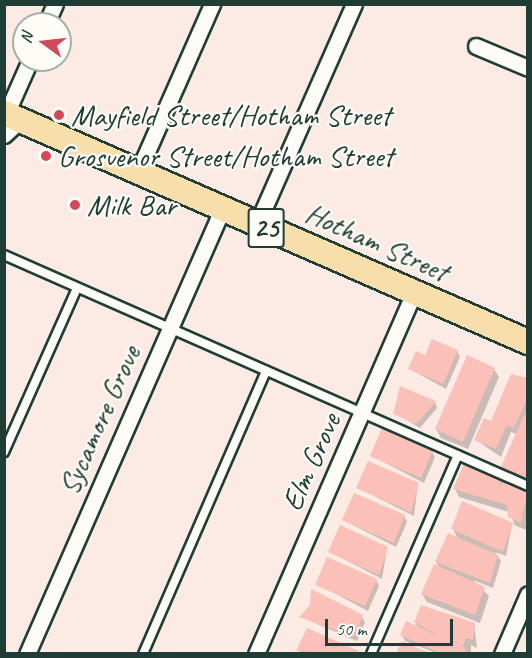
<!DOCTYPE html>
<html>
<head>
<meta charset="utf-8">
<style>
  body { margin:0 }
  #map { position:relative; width:532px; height:658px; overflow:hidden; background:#fceae4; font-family:Caveat,sans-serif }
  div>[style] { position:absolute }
  .shadow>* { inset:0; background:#0003 }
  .building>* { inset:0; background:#fbc0b8 }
  .roads { filter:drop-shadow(2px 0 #1f3d34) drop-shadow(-2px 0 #1f3d34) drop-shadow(0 2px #1f3d34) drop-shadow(0 -2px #1f3d34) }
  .lane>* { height:8px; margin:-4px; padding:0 4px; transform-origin:4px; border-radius:4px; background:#fdfcf7 }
  .street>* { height:15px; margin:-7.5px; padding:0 7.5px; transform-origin:7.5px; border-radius:7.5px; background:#fdfcf7 }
  .primary>* { height:24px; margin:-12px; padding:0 12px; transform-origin:12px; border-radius:12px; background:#f8deab }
  .dots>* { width:16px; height:16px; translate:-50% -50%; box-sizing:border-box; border:3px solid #fdfcf7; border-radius:50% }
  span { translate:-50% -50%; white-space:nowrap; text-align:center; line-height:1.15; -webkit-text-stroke:4.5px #fdfcf7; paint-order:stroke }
  .shield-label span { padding:2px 4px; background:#fdfcf7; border:2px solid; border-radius:4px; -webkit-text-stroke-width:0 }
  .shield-label { font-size:28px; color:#1f3d34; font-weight:700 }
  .poi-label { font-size:30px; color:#1f3d34 }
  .left { translate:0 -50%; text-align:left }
  .street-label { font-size:30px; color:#1f3d34 }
  .frame { position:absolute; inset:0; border:6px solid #1f3d34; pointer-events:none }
  .north { position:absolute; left:12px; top:12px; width:60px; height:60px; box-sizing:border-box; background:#fdfcf7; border:2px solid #a4b0a9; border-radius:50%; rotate:285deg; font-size:16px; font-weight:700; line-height:24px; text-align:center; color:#1f3d34 }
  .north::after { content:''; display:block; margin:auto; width:21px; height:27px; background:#d1495b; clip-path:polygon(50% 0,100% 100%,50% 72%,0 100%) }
  .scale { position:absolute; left:325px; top:619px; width:128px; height:27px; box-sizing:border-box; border:3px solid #1f3d34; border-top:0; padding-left:8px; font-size:18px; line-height:21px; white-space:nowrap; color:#1f3d34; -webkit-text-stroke:4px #fdfcf7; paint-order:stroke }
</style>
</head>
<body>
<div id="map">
  <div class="shadow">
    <i style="clip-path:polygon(457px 351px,460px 357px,446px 389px,410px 369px,426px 357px)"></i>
    <i style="clip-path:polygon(494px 369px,499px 377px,468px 449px,441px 438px,436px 429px)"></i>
    <i style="clip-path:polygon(528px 381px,528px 479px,502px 469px,519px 435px,511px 432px,501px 457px,476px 440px)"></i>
    <i style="clip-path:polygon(435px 402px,437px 408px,420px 428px,395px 413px)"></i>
    <i style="clip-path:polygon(432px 452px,435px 457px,424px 483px,372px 456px)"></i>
    <i style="clip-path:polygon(500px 479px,528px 490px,528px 527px,526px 530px,512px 524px,506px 556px,495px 552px,501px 561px,493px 588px,473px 580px,489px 596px,480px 623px,427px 602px,422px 594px,440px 569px,436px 562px,458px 539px,453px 529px,463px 503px,515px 525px,509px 512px,459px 497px,455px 489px)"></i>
    <i style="clip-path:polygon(418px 484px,414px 516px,358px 488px)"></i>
    <i style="clip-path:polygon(404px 516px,407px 522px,396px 547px,343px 520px)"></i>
    <i style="clip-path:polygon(387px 548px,382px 579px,330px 552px)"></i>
    <i style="clip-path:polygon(376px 580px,379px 586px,368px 611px,317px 584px)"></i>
    <i style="clip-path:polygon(301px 617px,362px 617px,365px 622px,357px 641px)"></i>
    <i style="clip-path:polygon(415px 622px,474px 624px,477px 648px,471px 645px,471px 654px,439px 654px,405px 641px,402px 635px,419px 629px)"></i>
    <i style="clip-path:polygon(308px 630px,358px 652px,359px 654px,299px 654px)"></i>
  </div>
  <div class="building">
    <i style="clip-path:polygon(432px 339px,458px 350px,443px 384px,408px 369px,416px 351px,425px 355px)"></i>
    <i style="clip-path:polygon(467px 355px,495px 368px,463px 442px,435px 429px)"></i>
    <i style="clip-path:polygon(511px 374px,528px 378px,528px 397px,514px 428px,507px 425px,496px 449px,474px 440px,484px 418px,491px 421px)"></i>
    <i style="clip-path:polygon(400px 386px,436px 401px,416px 424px,393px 414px)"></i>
    <i style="clip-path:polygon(524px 415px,528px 416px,528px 481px,500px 469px)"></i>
    <i style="clip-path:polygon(382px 428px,433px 450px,421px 478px,370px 456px)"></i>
    <i style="clip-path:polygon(368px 461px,419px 483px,411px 512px,356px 488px)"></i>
    <i style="clip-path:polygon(464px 464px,501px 477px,499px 488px,506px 479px,528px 489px,521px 523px,508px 517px,507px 505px,453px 489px)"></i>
    <i style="clip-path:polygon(354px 493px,405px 515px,394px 543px,342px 520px)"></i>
    <i style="clip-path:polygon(462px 501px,513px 523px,503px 552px,451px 529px)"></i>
    <i style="clip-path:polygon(340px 525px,388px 547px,379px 575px,328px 552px)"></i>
    <i style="clip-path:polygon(448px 533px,498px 555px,490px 583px,435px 562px)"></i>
    <i style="clip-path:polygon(327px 557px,377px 579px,365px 606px,315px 585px)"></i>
    <i style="clip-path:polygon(434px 564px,485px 587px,475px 615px,421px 594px)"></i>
    <i style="clip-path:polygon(311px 589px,363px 615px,354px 637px,299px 617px,310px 605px)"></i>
    <i style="clip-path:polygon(421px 605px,475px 623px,473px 640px,466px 638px,463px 646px,468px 654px,442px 654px,400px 635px,406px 621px,439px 636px,414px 622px)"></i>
    <i style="clip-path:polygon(307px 628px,359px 651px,358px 654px,296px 651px)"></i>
    <i style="clip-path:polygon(402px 641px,431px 654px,396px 654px)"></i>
  </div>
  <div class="roads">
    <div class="lane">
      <i style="left:4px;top:255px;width:573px;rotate:23.79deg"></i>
      <i style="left:4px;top:452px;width:180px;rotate:-66deg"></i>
      <i style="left:143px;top:654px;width:309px;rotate:-66.5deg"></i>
      <i style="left:371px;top:654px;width:217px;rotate:-66.4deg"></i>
    </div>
    <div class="street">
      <i style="left:46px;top:24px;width:22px;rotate:-66deg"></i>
      <i style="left:476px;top:46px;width:56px;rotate:22.9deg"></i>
      <i style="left:6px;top:114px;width:59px;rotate:-66deg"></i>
      <i style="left:4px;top:135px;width:22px;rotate:-43deg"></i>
      <i style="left:138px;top:172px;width:184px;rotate:-66.2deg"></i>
      <i style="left:257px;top:224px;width:240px;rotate:-66.2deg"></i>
      <i style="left:27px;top:654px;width:486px;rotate:-66.3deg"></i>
      <i style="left:256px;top:654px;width:394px;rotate:-66.4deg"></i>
      <i style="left:502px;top:654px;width:65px;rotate:-66.6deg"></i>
    </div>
    <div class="primary">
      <i style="left:4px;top:113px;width:572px;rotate:23.61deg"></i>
    </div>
  </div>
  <div class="dots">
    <i style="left:59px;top:115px;background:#d1495b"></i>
    <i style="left:46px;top:156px;background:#d1495b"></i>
    <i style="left:75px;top:205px;background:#d1495b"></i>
  </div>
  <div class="shield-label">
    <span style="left:266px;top:228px">25</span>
  </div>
  <div class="poi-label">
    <span class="left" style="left:71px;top:115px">Mayfield Street/Hotham Street</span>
    <span class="left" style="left:58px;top:156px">Grosvenor Street/Hotham Street</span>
    <span class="left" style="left:87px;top:205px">Milk Bar</span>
  </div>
  <div class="street-label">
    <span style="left:377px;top:242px;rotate:24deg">Hotham Street</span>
    <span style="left:99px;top:420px;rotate:-66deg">Sycamore Grove</span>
    <span style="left:311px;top:462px;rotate:-66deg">Elm Grove</span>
  </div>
  <div class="frame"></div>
  <div class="north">N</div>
  <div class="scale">50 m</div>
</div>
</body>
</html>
